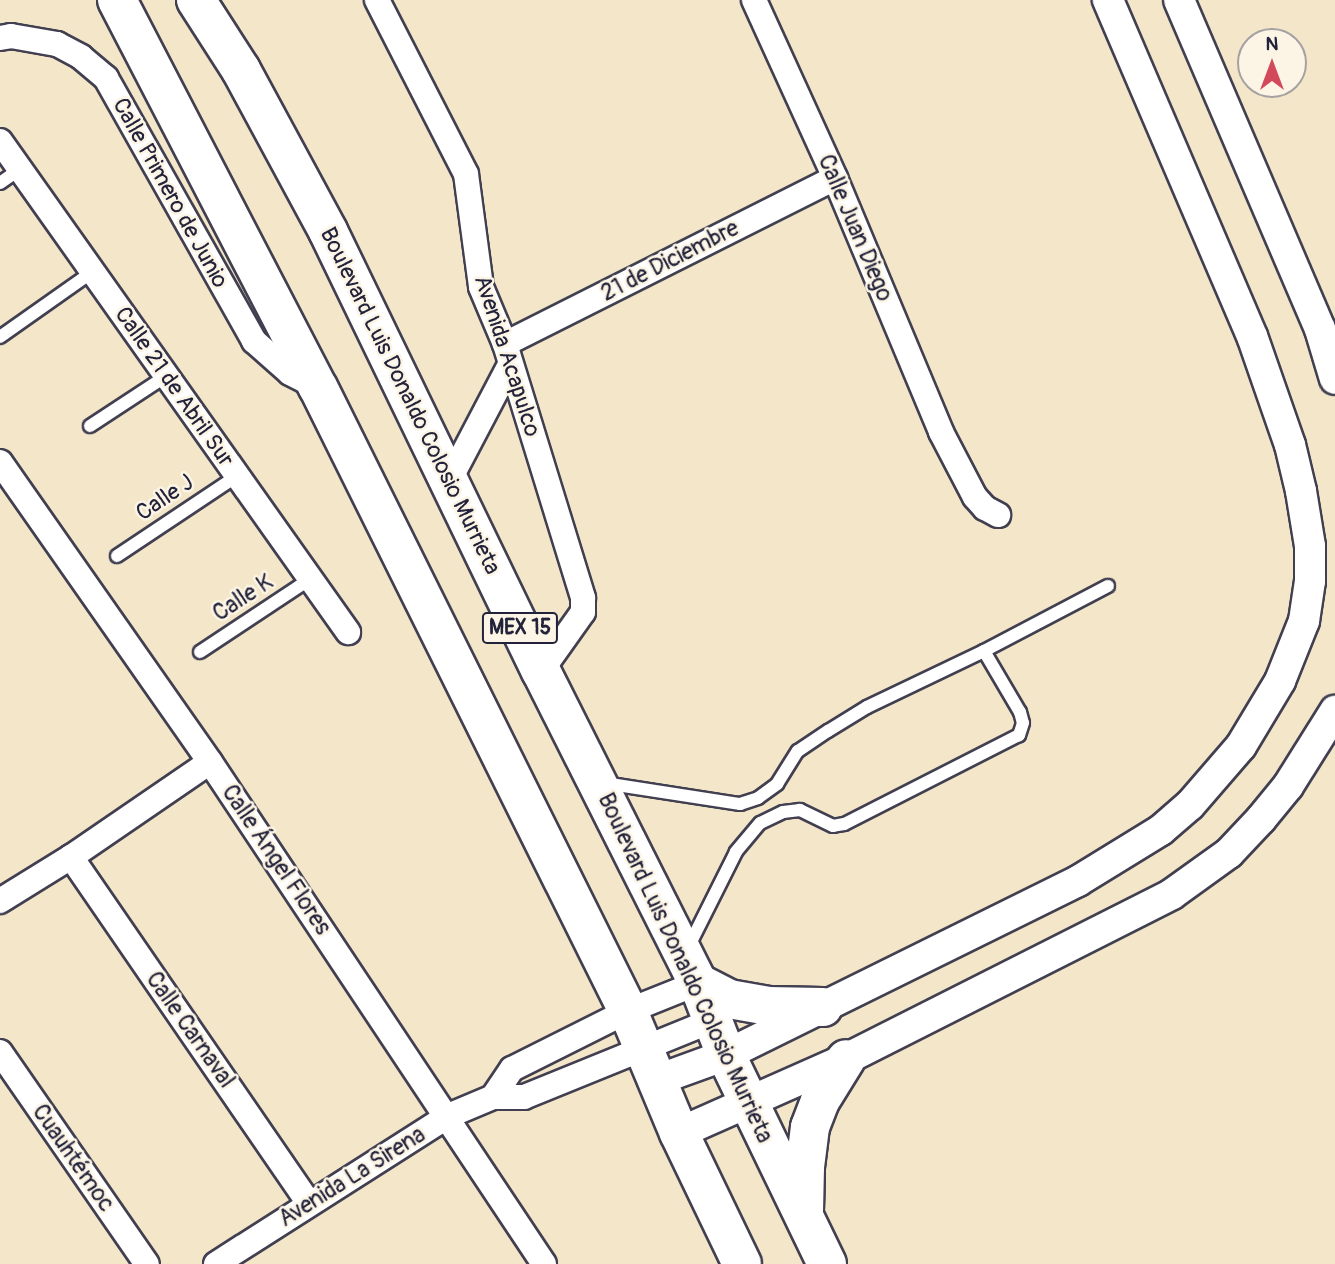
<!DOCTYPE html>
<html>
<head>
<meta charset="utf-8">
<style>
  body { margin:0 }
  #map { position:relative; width:1335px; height:1264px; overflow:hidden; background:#f3e6c9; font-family:Pangolin,sans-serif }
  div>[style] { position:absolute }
  .roads { filter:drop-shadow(2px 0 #413f50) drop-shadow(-2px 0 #413f50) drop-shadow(0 2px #413f50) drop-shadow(0 -2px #413f50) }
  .service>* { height:12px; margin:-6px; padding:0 6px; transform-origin:6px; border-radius:6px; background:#fff }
  .minor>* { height:24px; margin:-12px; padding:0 12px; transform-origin:12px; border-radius:12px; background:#fff }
  .tertiary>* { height:30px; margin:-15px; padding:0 15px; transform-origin:15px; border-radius:15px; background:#fff }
  .trunk>* { height:38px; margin:-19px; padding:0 19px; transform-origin:19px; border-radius:19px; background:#fff }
  span { translate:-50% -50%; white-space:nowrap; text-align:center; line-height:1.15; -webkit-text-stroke:5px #fcf5e5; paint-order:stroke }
  .shield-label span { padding:2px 5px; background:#fcf5e5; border:2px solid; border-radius:5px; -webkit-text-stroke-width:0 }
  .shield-label { font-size:21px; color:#22223b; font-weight:700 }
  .street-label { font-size:23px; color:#22223b }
  .north { position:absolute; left:1237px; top:28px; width:70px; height:70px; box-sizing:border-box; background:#fcf5e5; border:2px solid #a5a1a1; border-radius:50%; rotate:0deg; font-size:19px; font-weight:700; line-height:28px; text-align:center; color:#22223b }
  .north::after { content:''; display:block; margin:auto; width:24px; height:32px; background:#d1495b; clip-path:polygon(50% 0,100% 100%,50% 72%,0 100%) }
</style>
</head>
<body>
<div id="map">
  <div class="roads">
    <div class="service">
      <i style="left:0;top:183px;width:24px;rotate:-35deg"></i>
      <i style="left:0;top:337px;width:113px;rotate:-35.2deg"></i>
      <i style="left:90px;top:426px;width:91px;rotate:-33.3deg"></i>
      <i style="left:117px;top:556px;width:144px;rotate:-33.7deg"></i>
      <i style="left:984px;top:651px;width:140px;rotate:-27.7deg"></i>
      <i style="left:200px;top:652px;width:132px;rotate:-33.6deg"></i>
      <i style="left:604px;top:783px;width:138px;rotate:8.8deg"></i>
      <i style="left:740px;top:804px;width:19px;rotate:-18deg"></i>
      <i style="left:758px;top:798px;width:24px;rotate:-36deg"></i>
      <i style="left:777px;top:784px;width:39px;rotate:-58deg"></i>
      <i style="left:798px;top:751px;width:36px;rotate:-34deg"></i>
      <i style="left:828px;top:731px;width:46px;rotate:-31.6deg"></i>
      <i style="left:867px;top:707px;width:130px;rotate:-25.6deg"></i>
      <i style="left:984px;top:651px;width:71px;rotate:59.5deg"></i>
      <i style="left:1020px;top:712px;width:11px;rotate:75deg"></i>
      <i style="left:1023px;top:723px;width:13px;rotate:108deg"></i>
      <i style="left:1019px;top:735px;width:196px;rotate:153deg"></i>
      <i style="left:844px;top:824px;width:11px;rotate:170deg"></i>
      <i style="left:833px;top:826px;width:37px;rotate:-154deg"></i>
      <i style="left:800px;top:810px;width:17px;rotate:173deg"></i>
      <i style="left:783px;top:812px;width:25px;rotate:154deg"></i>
      <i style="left:760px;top:823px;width:38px;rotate:130deg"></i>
      <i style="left:736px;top:852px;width:107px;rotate:116.6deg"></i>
    </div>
    <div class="minor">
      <i style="left:377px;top:0;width:195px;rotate:62.9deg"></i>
      <i style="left:466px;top:174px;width:114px;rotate:82.4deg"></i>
      <i style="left:481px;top:287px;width:62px;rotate:67.2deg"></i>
      <i style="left:505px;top:344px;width:266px;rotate:72.9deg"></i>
      <i style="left:583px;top:598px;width:14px;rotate:90deg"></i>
      <i style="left:583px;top:612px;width:72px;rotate:125.4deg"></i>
      <i style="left:754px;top:0;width:196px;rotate:65.5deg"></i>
      <i style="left:835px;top:178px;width:275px;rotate:67.3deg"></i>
      <i style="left:941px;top:432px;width:73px;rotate:62.4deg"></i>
      <i style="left:975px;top:497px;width:15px;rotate:48deg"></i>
      <i style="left:985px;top:508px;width:15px;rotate:28deg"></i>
      <i style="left:0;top:38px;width:11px;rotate:-10deg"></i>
      <i style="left:11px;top:36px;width:47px;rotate:9.9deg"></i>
      <i style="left:57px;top:44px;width:27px;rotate:28deg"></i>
      <i style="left:81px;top:57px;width:33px;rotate:40deg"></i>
      <i style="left:106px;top:78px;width:302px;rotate:60.6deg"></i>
      <i style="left:254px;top:341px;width:48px;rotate:41.6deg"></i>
      <i style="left:290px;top:373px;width:31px;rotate:27deg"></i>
      <i style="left:0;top:141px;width:602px;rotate:54.67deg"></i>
      <i style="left:505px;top:344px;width:369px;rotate:-26.7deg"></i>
      <i style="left:0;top:462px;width:366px;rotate:55deg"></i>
      <i style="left:210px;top:762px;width:603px;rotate:56.36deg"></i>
      <i style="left:449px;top:481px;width:131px;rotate:-62.3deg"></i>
      <i style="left:71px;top:857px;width:420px;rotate:55.5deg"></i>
      <i style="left:0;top:901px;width:84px;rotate:-31.8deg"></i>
      <i style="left:71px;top:857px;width:168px;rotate:-34.4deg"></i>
      <i style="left:0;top:1052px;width:258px;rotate:55.3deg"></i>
      <i style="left:493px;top:1097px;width:34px;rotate:-56deg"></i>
      <i style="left:512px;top:1069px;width:130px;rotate:-26.6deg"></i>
      <i style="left:628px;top:1011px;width:75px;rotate:-21.8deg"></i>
      <i style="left:216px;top:1264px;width:275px;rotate:-32.5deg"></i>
      <i style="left:448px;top:1116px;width:49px;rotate:-22.9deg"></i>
      <i style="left:493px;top:1097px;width:31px"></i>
      <i style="left:524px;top:1097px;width:202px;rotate:-22.1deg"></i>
    </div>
    <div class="tertiary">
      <i style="left:1179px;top:0;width:358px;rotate:66.8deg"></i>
      <i style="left:1320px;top:329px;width:52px;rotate:73.3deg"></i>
      <i style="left:657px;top:1080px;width:73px;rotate:-19.9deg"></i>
      <i style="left:726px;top:1055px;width:393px;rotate:-26.3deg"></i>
      <i style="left:1078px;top:881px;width:97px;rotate:-31.6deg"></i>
      <i style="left:1161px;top:830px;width:38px;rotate:-41deg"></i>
      <i style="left:1190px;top:805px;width:78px;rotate:-49.2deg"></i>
      <i style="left:1241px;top:746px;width:76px;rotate:-59deg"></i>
      <i style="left:1280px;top:681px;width:65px;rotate:-68.2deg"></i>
      <i style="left:1304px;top:621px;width:40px;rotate:-81.5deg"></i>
      <i style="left:1310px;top:581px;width:35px;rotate:-90deg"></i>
      <i style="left:1310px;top:546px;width:56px;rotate:-99.3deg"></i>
      <i style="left:1301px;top:491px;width:47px;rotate:-103.4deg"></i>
      <i style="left:1290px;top:445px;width:115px;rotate:-109.2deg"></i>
      <i style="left:1252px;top:336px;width:366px;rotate:-113.2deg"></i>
      <i style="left:679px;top:1133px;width:183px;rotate:-23.9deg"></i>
      <i style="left:846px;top:1059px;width:365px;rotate:-26.8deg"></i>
      <i style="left:1172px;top:894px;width:70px;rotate:-35.7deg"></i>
      <i style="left:1229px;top:853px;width:47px;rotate:-46.7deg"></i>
      <i style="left:1261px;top:819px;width:43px;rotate:-50.7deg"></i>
      <i style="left:1288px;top:786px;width:89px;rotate:-57.9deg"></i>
    </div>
    <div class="trunk">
      <i style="left:117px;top:0;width:436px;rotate:62.6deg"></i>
      <i style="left:318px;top:387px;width:697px;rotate:63.58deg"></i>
      <i style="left:628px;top:1011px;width:132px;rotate:67.3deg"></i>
      <i style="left:679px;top:1133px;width:145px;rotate:64.3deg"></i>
      <i style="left:196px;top:0;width:83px;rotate:57.3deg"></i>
      <i style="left:241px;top:70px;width:183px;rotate:61.6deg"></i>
      <i style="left:328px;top:231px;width:489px;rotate:64.2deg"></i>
      <i style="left:541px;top:671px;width:349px;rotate:63.3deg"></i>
      <i style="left:698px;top:983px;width:77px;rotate:68.7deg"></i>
      <i style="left:726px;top:1055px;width:232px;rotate:64.2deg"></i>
      <i style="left:698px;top:983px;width:35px;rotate:27deg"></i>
      <i style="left:729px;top:999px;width:39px;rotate:10deg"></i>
      <i style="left:767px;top:1006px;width:56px;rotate:1deg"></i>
      <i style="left:804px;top:1211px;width:44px;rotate:-88.7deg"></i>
      <i style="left:805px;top:1167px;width:40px;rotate:-82.9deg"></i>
      <i style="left:810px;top:1127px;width:28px;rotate:-69deg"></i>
      <i style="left:820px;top:1101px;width:49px;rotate:-58.2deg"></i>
    </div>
  </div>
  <div class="shield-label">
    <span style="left:520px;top:628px">MEX 15</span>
  </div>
  <div class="street-label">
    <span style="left:170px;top:193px;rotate:61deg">Calle Primero de Junio</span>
    <span style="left:855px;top:228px;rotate:67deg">Calle Juan Diego</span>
    <span style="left:670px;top:261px;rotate:-27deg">21 de Diciembre</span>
    <span style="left:507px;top:356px;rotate:72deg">Avenida Acapulco</span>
    <span style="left:174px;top:387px;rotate:55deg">Calle 21 de Abril Sur</span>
    <span style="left:410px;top:401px;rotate:64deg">Boulevard Luis Donaldo Colosio Murrieta</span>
    <span style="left:165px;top:498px;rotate:-34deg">Calle J</span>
    <span style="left:243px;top:598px;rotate:-33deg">Calle K</span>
    <span style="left:276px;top:860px;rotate:56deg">Calle Ángel Flores</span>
    <span style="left:685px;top:968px;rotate:65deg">Boulevard Luis Donaldo Colosio Murrieta</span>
    <span style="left:190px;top:1030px;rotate:55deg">Calle Carnaval</span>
    <span style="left:73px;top:1158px;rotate:55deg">Cuauhtémoc</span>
    <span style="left:352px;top:1177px;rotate:-32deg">Avenida La Sirena</span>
  </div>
  <div class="north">N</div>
</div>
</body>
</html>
